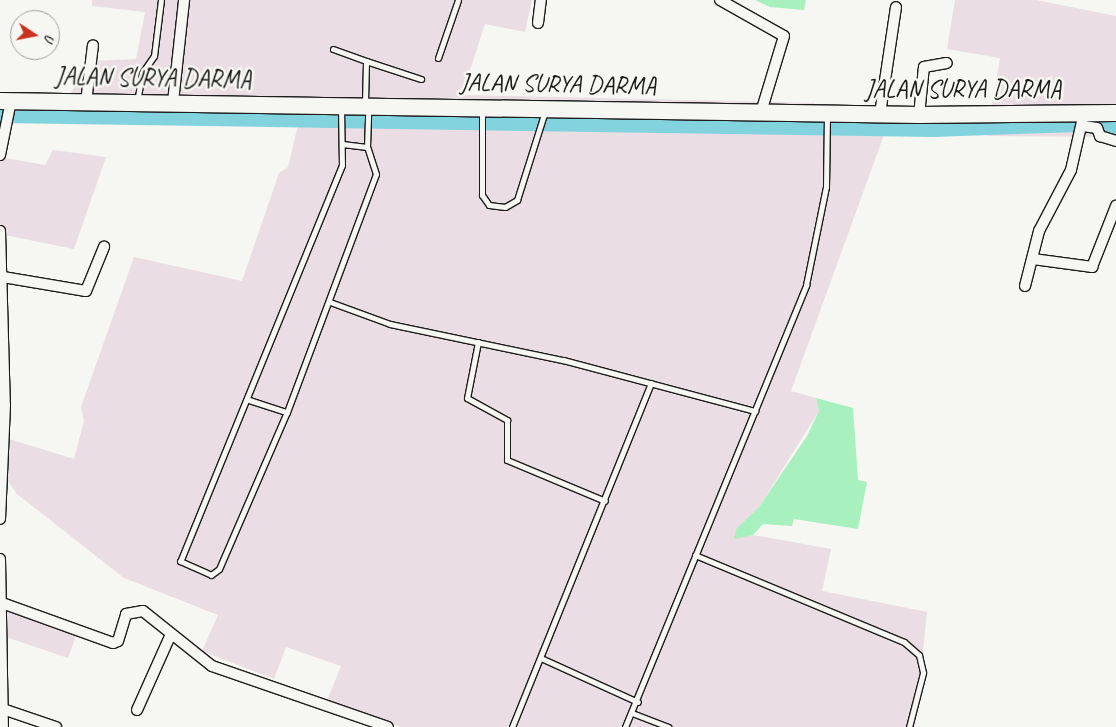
<!DOCTYPE html>
<html>
<head>
<meta charset="utf-8">
<style>
  body { margin:0 }
  #map { position:relative; width:1116px; height:727px; overflow:hidden; background:#f6f6f2; font-family:Caveat,sans-serif }
  div>[style] { position:absolute }
  .built>* { inset:0; background:#eadde4 }
  .green>* { inset:0; background:#a8f0bd }
  .river>* { height:18px; margin:-9px; padding:0 9px; transform-origin:9px; border-radius:9px; background:#83d3de }
  .roads { filter:drop-shadow(1px 0 #1c1c1c) drop-shadow(-1px 0 #1c1c1c) drop-shadow(0 1px #1c1c1c) drop-shadow(0 -1px #1c1c1c) }
  .lane>* { height:5px; margin:-2.5px; padding:0 2.5px; transform-origin:2.5px; border-radius:2.5px; background:#f6f6f2 }
  .street>* { height:10px; margin:-5px; padding:0 5px; transform-origin:5px; border-radius:5px; background:#f6f6f2 }
  .primary>* { height:16px; margin:-8px; padding:0 8px; transform-origin:8px; border-radius:8px; background:#f6f6f2 }
  span { translate:-50% -50%; white-space:nowrap; text-align:center; line-height:1.15; -webkit-text-stroke:5px #f6f6f2; paint-order:stroke }
  .street-label { font-size:25px; color:#1c1c1c }
  .north { position:absolute; left:10px; top:10px; width:50px; height:50px; box-sizing:border-box; background:#f6f6f2; border:1px solid #9f9f9c; border-radius:50%; rotate:101deg; font-size:14px; font-weight:700; line-height:20px; text-align:center; color:#1c1c1c }
  .north::after { content:''; display:block; margin:auto; width:18px; height:22px; background:#c8321e; clip-path:polygon(50% 0,100% 100%,50% 72%,0 100%) }
</style>
</head>
<body>
<div id="map">
  <div class="built">
    <i style="clip-path:polygon(92px 0,532px 0,525px 32px,485px 24px,462px 95px,815px 103px,816px 131px,885px 132px,791px 391px,816px 398px,819px 411px,759px 507px,736px 529px,735px 538px,753px 535px,831px 549px,822px 591px,927px 612px,915px 727px,400px 727px,327px 701px,341px 666px,286px 647px,274px 679px,202px 651px,218px 615px,124px 578px,17px 494px,3px 474px,6px 438px,74px 459px,84px 421px,81px 407px,134px 257px,242px 281px,279px 173px,288px 167px,298px 125px,53px 123px,90px 61px,136px 59px,145px 12px,92px 6px)"></i>
    <i style="clip-path:polygon(955px 0,1036px 0,1116px 16px,1116px 137px,987px 136px,1000px 58px,947px 49px)"></i>
    <i style="clip-path:polygon(53px 150px,106px 157px,74px 249px,0 234px,0 157px,45px 165px)"></i>
    <i style="clip-path:polygon(0 598px,77px 633px,68px 658px,0 635px)"></i>
  </div>
  <div class="green">
    <i style="clip-path:polygon(755px 0,806px 0,804px 10px,770px 7px)"></i>
    <i style="clip-path:polygon(816px 398px,853px 408px,858px 480px,867px 482px,858px 529px,794px 519px,792px 526px,763px 524px,753px 535px,734px 539px,736px 529px,759px 507px,807px 436px,819px 411px)"></i>
  </div>
  <div class="river">
    <i style="left:0;top:114px;width:933px;rotate:0.86deg"></i>
    <i style="left:933px;top:128px;width:145px;rotate:-2deg"></i>
    <i style="left:1078px;top:123px;width:38px;rotate:7deg"></i>
  </div>
  <div class="roads">
    <div class="lane">
      <i style="left:333px;top:49px;width:35px;rotate:20deg"></i>
      <i style="left:438px;top:58px;width:61px;rotate:-71deg"></i>
      <i style="left:137px;top:102px;width:29px;rotate:-80deg"></i>
      <i style="left:142px;top:73px;width:21px;rotate:-55deg"></i>
      <i style="left:154px;top:56px;width:56px;rotate:-82.9deg"></i>
      <i style="left:365px;top:103px;width:42px;rotate:-88.6deg"></i>
      <i style="left:366px;top:61px;width:58px;rotate:18.1deg"></i>
      <i style="left:341px;top:108px;width:57px;rotate:89deg"></i>
      <i style="left:342px;top:165px;width:428px;rotate:112.2deg"></i>
      <i style="left:180px;top:561px;width:34px;rotate:24deg"></i>
      <i style="left:211px;top:575px;width:10px;rotate:-37deg"></i>
      <i style="left:219px;top:569px;width:171px;rotate:-66.6deg"></i>
      <i style="left:287px;top:412px;width:254px;rotate:-69.5deg"></i>
      <i style="left:376px;top:174px;width:28px;rotate:-108deg"></i>
      <i style="left:367px;top:147px;width:23px;rotate:-173deg"></i>
      <i style="left:482px;top:111px;width:84px;rotate:90deg"></i>
      <i style="left:482px;top:195px;width:12px;rotate:55deg"></i>
      <i style="left:489px;top:205px;width:16px;rotate:7deg"></i>
      <i style="left:505px;top:207px;width:14px;rotate:-30deg"></i>
      <i style="left:517px;top:200px;width:93px;rotate:-72.5deg"></i>
      <i style="left:367px;top:147px;width:38px;rotate:-88deg"></i>
      <i style="left:330px;top:302px;width:64px;rotate:20.1deg"></i>
      <i style="left:390px;top:324px;width:177px;rotate:11.8deg"></i>
      <i style="left:563px;top:360px;width:199px;rotate:14.9deg"></i>
      <i style="left:478px;top:342px;width:57px;rotate:101.1deg"></i>
      <i style="left:467px;top:398px;width:46px;rotate:28.8deg"></i>
      <i style="left:507px;top:420px;width:40px;rotate:90deg"></i>
      <i style="left:507px;top:460px;width:106px;rotate:22.7deg"></i>
      <i style="left:249px;top:400px;width:40px;rotate:18deg"></i>
      <i style="left:695px;top:555px;width:226px;rotate:22.6deg"></i>
      <i style="left:904px;top:642px;width:20px;rotate:41deg"></i>
      <i style="left:919px;top:655px;width:18px;rotate:77deg"></i>
      <i style="left:923px;top:673px;width:56px;rotate:104.5deg"></i>
      <i style="left:543px;top:659px;width:104px;rotate:24.4deg"></i>
      <i style="left:632px;top:713px;width:39px;rotate:21deg"></i>
      <i style="left:512px;top:727px;width:371px;rotate:-68deg"></i>
      <i style="left:625px;top:727px;width:478px;rotate:-67.7deg"></i>
      <i style="left:806px;top:285px;width:100px;rotate:-78.5deg"></i>
      <i style="left:826px;top:187px;width:71px;rotate:-89.2deg"></i>
    </div>
    <div class="street">
      <i style="left:720px;top:0;width:73px;rotate:29.4deg"></i>
      <i style="left:784px;top:36px;width:79px;rotate:106.8deg"></i>
      <i style="left:538px;top:23px;width:23px;rotate:-83deg"></i>
      <i style="left:86px;top:102px;width:57px;rotate:-83deg"></i>
      <i style="left:173px;top:102px;width:103px;rotate:-83.8deg"></i>
      <i style="left:880px;top:114px;width:108px;rotate:-81.5deg"></i>
      <i style="left:919px;top:115px;width:48px;rotate:-84.1deg"></i>
      <i style="left:924px;top:67px;width:23px;rotate:-10deg"></i>
      <i style="left:1083px;top:126px;width:14px;rotate:8deg"></i>
      <i style="left:1097px;top:128px;width:9px;rotate:69deg"></i>
      <i style="left:1100px;top:136px;width:17px;rotate:17deg"></i>
      <i style="left:0;top:155px;width:55px;rotate:-78.5deg"></i>
      <i style="left:0;top:231px;width:174px;rotate:88.4deg"></i>
      <i style="left:5px;top:405px;width:114px;rotate:92.5deg"></i>
      <i style="left:1033px;top:259px;width:60px;rotate:7.7deg"></i>
      <i style="left:1092px;top:267px;width:66px;rotate:-68.5deg"></i>
      <i style="left:3px;top:277px;width:84px;rotate:9.6deg"></i>
      <i style="left:86px;top:291px;width:48px;rotate:-67.8deg"></i>
      <i style="left:1025px;top:286px;width:57px;rotate:-75.7deg"></i>
      <i style="left:1039px;top:231px;width:69px;rotate:-62.3deg"></i>
      <i style="left:1071px;top:170px;width:58px;rotate:-77.2deg"></i>
      <i style="left:0;top:559px;width:168px;rotate:89deg"></i>
      <i style="left:2px;top:603px;width:118px;rotate:19.8deg"></i>
      <i style="left:113px;top:643px;width:5px;rotate:-22deg"></i>
      <i style="left:118px;top:641px;width:28px;rotate:-73deg"></i>
      <i style="left:126px;top:614px;width:17px;rotate:-10deg"></i>
      <i style="left:143px;top:611px;width:88px;rotate:38.6deg"></i>
      <i style="left:212px;top:666px;width:186px;rotate:19.1deg"></i>
      <i style="left:3px;top:709px;width:56px;rotate:18.8deg"></i>
      <i style="left:137px;top:710px;width:83px;rotate:-65.9deg"></i>
    </div>
    <div class="primary">
      <i style="left:0;top:101px;width:919px;rotate:0.87deg"></i>
      <i style="left:919px;top:115px;width:197px;rotate:-0.6deg"></i>
    </div>
  </div>
  <div class="street-label">
    <span style="left:153px;top:78px;rotate:1deg">JALAN SURYA DARMA</span>
    <span style="left:558px;top:84px;rotate:1deg">JALAN SURYA DARMA</span>
    <span style="left:963px;top:89px">JALAN SURYA DARMA</span>
  </div>
  <div class="north">U</div>
</div>
</body>
</html>
